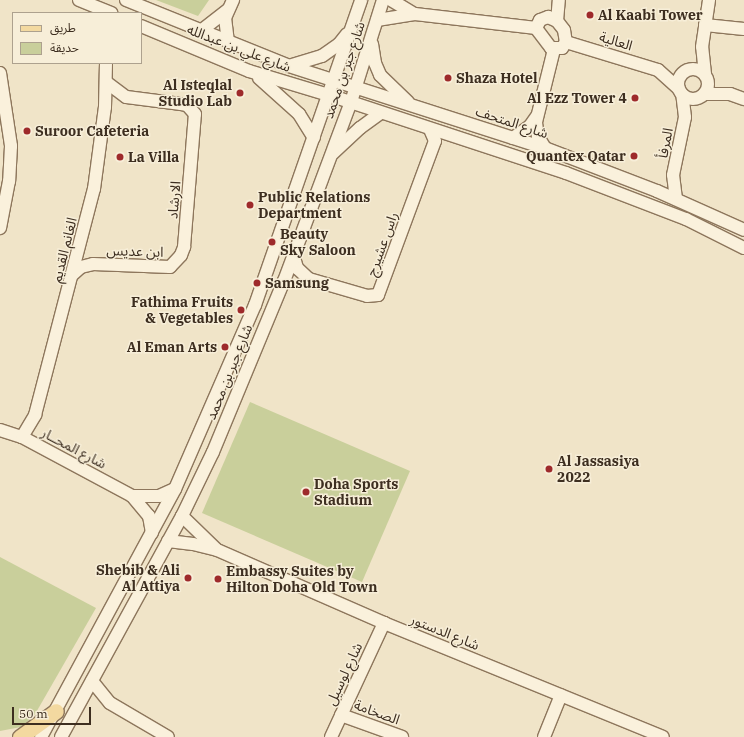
<!DOCTYPE html>
<html>
<head>
<meta charset="utf-8">
<style>
  body { margin:0 }
  #map { position:relative; width:744px; height:737px; overflow:hidden; background:#f0e4c8; font-family:"IBM Plex Serif","Noto Sans Arabic",serif }
  div>[style] { position:absolute }
  .green>* { inset:0; background:#c9cf9b }
  .roads { filter:drop-shadow(1px 0 #8d765c) drop-shadow(-1px 0 #8d765c) drop-shadow(0 1px #8d765c) drop-shadow(0 -1px #8d765c) }
  .minor>* { height:12px; margin:-6px; padding:0 6px; transform-origin:6px; border-radius:6px; background:#faf1dc }
  .minor>.ring { margin:-6px; padding:0; box-sizing:content-box; background:none; border:12px solid #faf1dc; border-radius:50% }
  .major>* { height:15px; margin:-7.5px; padding:0 7.5px; transform-origin:7.5px; border-radius:7.5px; background:#f3d9a0 }
  .dots>* { width:11px; height:11px; translate:-50% -50%; box-sizing:border-box; border:2px solid #f7eed8; border-radius:50% }
  span { translate:-50% -50%; white-space:nowrap; text-align:center; line-height:1.15; -webkit-text-stroke:3px #f7eed8; paint-order:stroke }
  .poi-label { font-size:14px; color:#3d2e20; font-weight:700 }
  .left { translate:0 -50%; text-align:left }
  .right { translate:-100% -50%; text-align:right }
  .street-label { font-size:14px; color:#3d2e20 }
  .legend { position:absolute; left:12px; top:12px; width:130px; height:52px; box-sizing:border-box; background:#f7eed8; border:1px solid #ada18e; margin:0; padding:5px 7px; list-style:none; font-size:12px; color:#3d2e20 }
  .legend li { display:flex; align-items:center; gap:8px; height:20px }
  .legend b { width:20px; border:1px solid #ada18e }
  .scale { position:absolute; left:12px; top:707px; width:79px; height:18px; box-sizing:border-box; border:2px solid #3d2e20; border-top:0; padding-left:5px; font-size:12px; line-height:14px; white-space:nowrap; color:#3d2e20; -webkit-text-stroke:3px #f7eed8; paint-order:stroke }
</style>
</head>
<body>
<div id="map">
  <div class="green">
    <i style="clip-path:polygon(156px 0,209px 0,198px 16px)"></i>
    <i style="clip-path:polygon(250px 402px,410px 471px,362px 582px,202px 513px)"></i>
    <i style="clip-path:polygon(0 557px,96px 608px,34px 716px,21px 727px,0 731px)"></i>
  </div>
  <div class="roads">
    <div class="minor">
      <i style="left:79px;top:0;width:35px;rotate:22deg"></i>
      <i style="left:126px;top:0;width:176px;rotate:22deg"></i>
      <i style="left:289px;top:66px;width:269px;rotate:17.8deg"></i>
      <i style="left:545px;top:148px;width:120px;rotate:21deg"></i>
      <i style="left:657px;top:191px;width:95px;rotate:24.1deg"></i>
      <i style="left:391px;top:0;width:27px;rotate:31deg"></i>
      <i style="left:548px;top:17px;width:10px;rotate:24deg"></i>
      <i style="left:557px;top:21px;width:11px;rotate:52deg"></i>
      <i style="left:564px;top:30px;width:12px;rotate:81deg"></i>
      <i style="left:566px;top:42px;width:7px;rotate:124deg"></i>
      <i style="left:562px;top:48px;width:11px;rotate:180deg"></i>
      <i style="left:551px;top:48px;width:25px;rotate:-127deg"></i>
      <i style="left:536px;top:28px;width:9px;rotate:-63deg"></i>
      <i style="left:540px;top:20px;width:9px;rotate:-21deg"></i>
      <i style="left:377px;top:20px;width:38px;rotate:-9deg"></i>
      <i style="left:415px;top:14px;width:122px;rotate:6.6deg"></i>
      <i style="left:557px;top:21px;width:21px;rotate:-85deg"></i>
      <i style="left:705px;top:25px;width:39px;rotate:6deg"></i>
      <i style="left:141px;top:26px;width:117px;rotate:22.6deg"></i>
      <i style="left:249px;top:71px;width:84px;rotate:16.7deg"></i>
      <i style="left:329px;top:95px;width:250px;rotate:18.2deg"></i>
      <i style="left:566px;top:173px;width:129px;rotate:21deg"></i>
      <i style="left:686px;top:219px;width:65px;rotate:26.6deg"></i>
      <i style="left:202px;top:30px;width:33px;rotate:-38deg"></i>
      <i style="left:228px;top:42px;width:24px;rotate:-97deg"></i>
      <i style="left:225px;top:18px;width:20px;rotate:-66deg"></i>
      <i style="left:566px;top:42px;width:96px;rotate:16.9deg"></i>
      <i style="left:658px;top:70px;width:28px;rotate:42deg"></i>
      <i style="left:372px;top:44px;width:19px;rotate:81deg"></i>
      <i style="left:375px;top:63px;width:13px;rotate:67deg"></i>
      <i style="left:380px;top:75px;width:39px;rotate:44deg"></i>
      <i style="left:292px;top:65px;width:31px;rotate:-17deg"></i>
      <i style="left:322px;top:56px;width:21px;rotate:-35deg"></i>
      <i style="left:339px;top:44px;width:13px;rotate:-51deg"></i>
      <i class="ring" style="left:678px;top:69px;width:18px;height:18px"></i>
      <i style="left:0;top:73px;width:74px;rotate:81.4deg"></i>
      <i style="left:11px;top:146px;width:35px;rotate:93deg"></i>
      <i style="left:9px;top:181px;width:48px;rotate:100.8deg"></i>
      <i style="left:705px;top:74px;width:27px;rotate:-96deg"></i>
      <i style="left:702px;top:47px;width:48px;rotate:-81.5deg"></i>
      <i style="left:259px;top:78px;width:54px;rotate:42deg"></i>
      <i style="left:299px;top:114px;width:28px;rotate:58deg"></i>
      <i style="left:704px;top:94px;width:26px"></i>
      <i style="left:730px;top:94px;width:15px;rotate:20deg"></i>
      <i style="left:513px;top:138px;width:21px;rotate:-35deg"></i>
      <i style="left:530px;top:126px;width:12px;rotate:-55deg"></i>
      <i style="left:545px;top:148px;width:13px;rotate:-122deg"></i>
      <i style="left:538px;top:137px;width:15px;rotate:-98deg"></i>
      <i style="left:536px;top:122px;width:75px;rotate:-76.1deg"></i>
      <i style="left:333px;top:153px;width:37px;rotate:-43deg"></i>
      <i style="left:360px;top:128px;width:26px;rotate:-36deg"></i>
      <i style="left:676px;top:199px;width:24px;rotate:-97deg"></i>
      <i style="left:673px;top:175px;width:59px;rotate:-78.3deg"></i>
      <i style="left:685px;top:117px;width:23px;rotate:-97deg"></i>
      <i style="left:293px;top:254px;width:15px;rotate:74deg"></i>
      <i style="left:297px;top:268px;width:16px;rotate:43deg"></i>
      <i style="left:309px;top:279px;width:60px;rotate:16.3deg"></i>
      <i style="left:367px;top:296px;width:11px;rotate:-5deg"></i>
      <i style="left:378px;top:295px;width:164px;rotate:-69.7deg"></i>
      <i style="left:435px;top:141px;width:13px;rotate:-113deg"></i>
      <i style="left:72px;top:275px;width:12px;rotate:-42deg"></i>
      <i style="left:81px;top:267px;width:12px;rotate:-14deg"></i>
      <i style="left:93px;top:264px;width:77px;rotate:2.2deg"></i>
      <i style="left:170px;top:267px;width:16px;rotate:-47deg"></i>
      <i style="left:181px;top:255px;width:9px;rotate:-69deg"></i>
      <i style="left:184px;top:247px;width:133px;rotate:-85.3deg"></i>
      <i style="left:195px;top:114px;width:12px;rotate:-132deg"></i>
      <i style="left:187px;top:105px;width:6px;rotate:-171deg"></i>
      <i style="left:181px;top:104px;width:55px;rotate:-172.7deg"></i>
      <i style="left:126px;top:97px;width:25px;rotate:-143deg"></i>
      <i style="left:0;top:430px;width:23px;rotate:18deg"></i>
      <i style="left:22px;top:437px;width:125px;rotate:28.2deg"></i>
      <i style="left:132px;top:496px;width:27px"></i>
      <i style="left:159px;top:496px;width:17px;rotate:-24deg"></i>
      <i style="left:22px;top:437px;width:26px;rotate:-59deg"></i>
      <i style="left:35px;top:415px;width:234px;rotate:-75.4deg"></i>
      <i style="left:94px;top:189px;width:83px;rotate:-82.4deg"></i>
      <i style="left:105px;top:107px;width:44px;rotate:-88.7deg"></i>
      <i style="left:132px;top:496px;width:26px;rotate:50deg"></i>
      <i style="left:149px;top:516px;width:17px;rotate:80deg"></i>
      <i style="left:182px;top:516px;width:46px;rotate:44.1deg"></i>
      <i style="left:168px;top:541px;width:25px;rotate:7deg"></i>
      <i style="left:193px;top:544px;width:25px;rotate:14deg"></i>
      <i style="left:217px;top:550px;width:182px;rotate:23.6deg"></i>
      <i style="left:384px;top:623px;width:301px;rotate:22.2deg"></i>
      <i style="left:92px;top:681px;width:28px;rotate:51deg"></i>
      <i style="left:110px;top:703px;width:67px;rotate:30.4deg"></i>
      <i style="left:341px;top:715px;width:65px;rotate:19.8deg"></i>
      <i style="left:41px;top:737px;width:282px;rotate:-61.6deg"></i>
      <i style="left:175px;top:489px;width:201px;rotate:-66.5deg"></i>
      <i style="left:255px;top:305px;width:323px;rotate:-70.8deg"></i>
      <i style="left:61px;top:737px;width:252px;rotate:-61.3deg"></i>
      <i style="left:182px;top:516px;width:71px;rotate:-64.2deg"></i>
      <i style="left:213px;top:452px;width:185px;rotate:-67.5deg"></i>
      <i style="left:284px;top:281px;width:191px;rotate:-69.5deg"></i>
      <i style="left:351px;top:102px;width:107px;rotate:-72.6deg"></i>
      <i style="left:331px;top:737px;width:126px;rotate:-65.1deg"></i>
      <i style="left:544px;top:737px;width:45px;rotate:-68deg"></i>
    </div>
    <div class="major">
      <i style="left:20px;top:737px;width:44px;rotate:-35.8deg"></i>
    </div>
  </div>
  <div class="dots">
    <i style="left:590px;top:15px;background:#9e2a2b"></i>
    <i style="left:448px;top:78px;background:#9e2a2b"></i>
    <i style="left:240px;top:93px;background:#9e2a2b"></i>
    <i style="left:635px;top:98px;background:#9e2a2b"></i>
    <i style="left:27px;top:131px;background:#9e2a2b"></i>
    <i style="left:634px;top:156px;background:#9e2a2b"></i>
    <i style="left:120px;top:157px;background:#9e2a2b"></i>
    <i style="left:250px;top:205px;background:#9e2a2b"></i>
    <i style="left:272px;top:242px;background:#9e2a2b"></i>
    <i style="left:257px;top:283px;background:#9e2a2b"></i>
    <i style="left:241px;top:310px;background:#9e2a2b"></i>
    <i style="left:225px;top:347px;background:#9e2a2b"></i>
    <i style="left:549px;top:469px;background:#9e2a2b"></i>
    <i style="left:306px;top:492px;background:#9e2a2b"></i>
    <i style="left:188px;top:578px;background:#9e2a2b"></i>
    <i style="left:218px;top:579px;background:#9e2a2b"></i>
  </div>
  <div class="poi-label">
    <span class="left" style="left:598px;top:15px">Al Kaabi Tower</span>
    <span class="left" style="left:456px;top:78px">Shaza Hotel</span>
    <span class="right" style="left:232px;top:93px">Al Isteqlal<br>Studio Lab</span>
    <span class="right" style="left:627px;top:98px">Al Ezz Tower 4</span>
    <span class="left" style="left:35px;top:131px">Suroor Cafeteria</span>
    <span class="right" style="left:626px;top:156px">Quantex Qatar</span>
    <span class="left" style="left:128px;top:157px">La Villa</span>
    <span class="left" style="left:258px;top:205px">Public Relations<br>Department</span>
    <span class="left" style="left:280px;top:242px">Beauty<br>Sky Saloon</span>
    <span class="left" style="left:265px;top:283px">Samsung</span>
    <span class="right" style="left:233px;top:310px">Fathima Fruits<br>&amp; Vegetables</span>
    <span class="right" style="left:217px;top:347px">Al Eman Arts</span>
    <span class="left" style="left:557px;top:469px">Al Jassasiya<br>2022</span>
    <span class="left" style="left:314px;top:492px">Doha Sports<br>Stadium</span>
    <span class="right" style="left:180px;top:578px">Shebib &amp; Ali<br>Al Attiya</span>
    <span class="left" style="left:226px;top:579px">Embassy Suites by<br>Hilton Doha Old Town</span>
  </div>
  <div class="street-label">
    <span style="left:616px;top:41px;rotate:17deg">العالية</span>
    <span style="left:239px;top:48px;rotate:21deg">شارع علي بن عبدالله</span>
    <span style="left:344px;top:70px;rotate:-71deg">شارع جبر بن محمد</span>
    <span style="left:512px;top:122px;rotate:18deg">شارع المتحف</span>
    <span style="left:665px;top:143px;rotate:-79deg">المرفأ</span>
    <span style="left:174px;top:200px;rotate:-85deg">الارشاد</span>
    <span style="left:382px;top:244px;rotate:-70deg">راس عشيرج</span>
    <span style="left:64px;top:250px;rotate:-76deg">الغانم القديم</span>
    <span style="left:135px;top:251px;rotate:2deg">ابن عديس</span>
    <span style="left:229px;top:372px;rotate:-68deg">شارع جبر بن محمد</span>
    <span style="left:74px;top:448px;rotate:28deg">شارع المحــار</span>
    <span style="left:445px;top:632px;rotate:22deg">شارع الدستور</span>
    <span style="left:344px;top:674px;rotate:-65deg">شارع لوسيل</span>
    <span style="left:377px;top:712px;rotate:20deg">الصخامة</span>
  </div>
  <ul class="legend">
  <li><b style="height:5px;background:#f3d9a0"></b>طريق</li>
  <li><b style="height:11px;background:#c9cf9b"></b>حديقة</li>
  </ul>
  <div class="scale">50 m</div>
</div>
</body>
</html>
